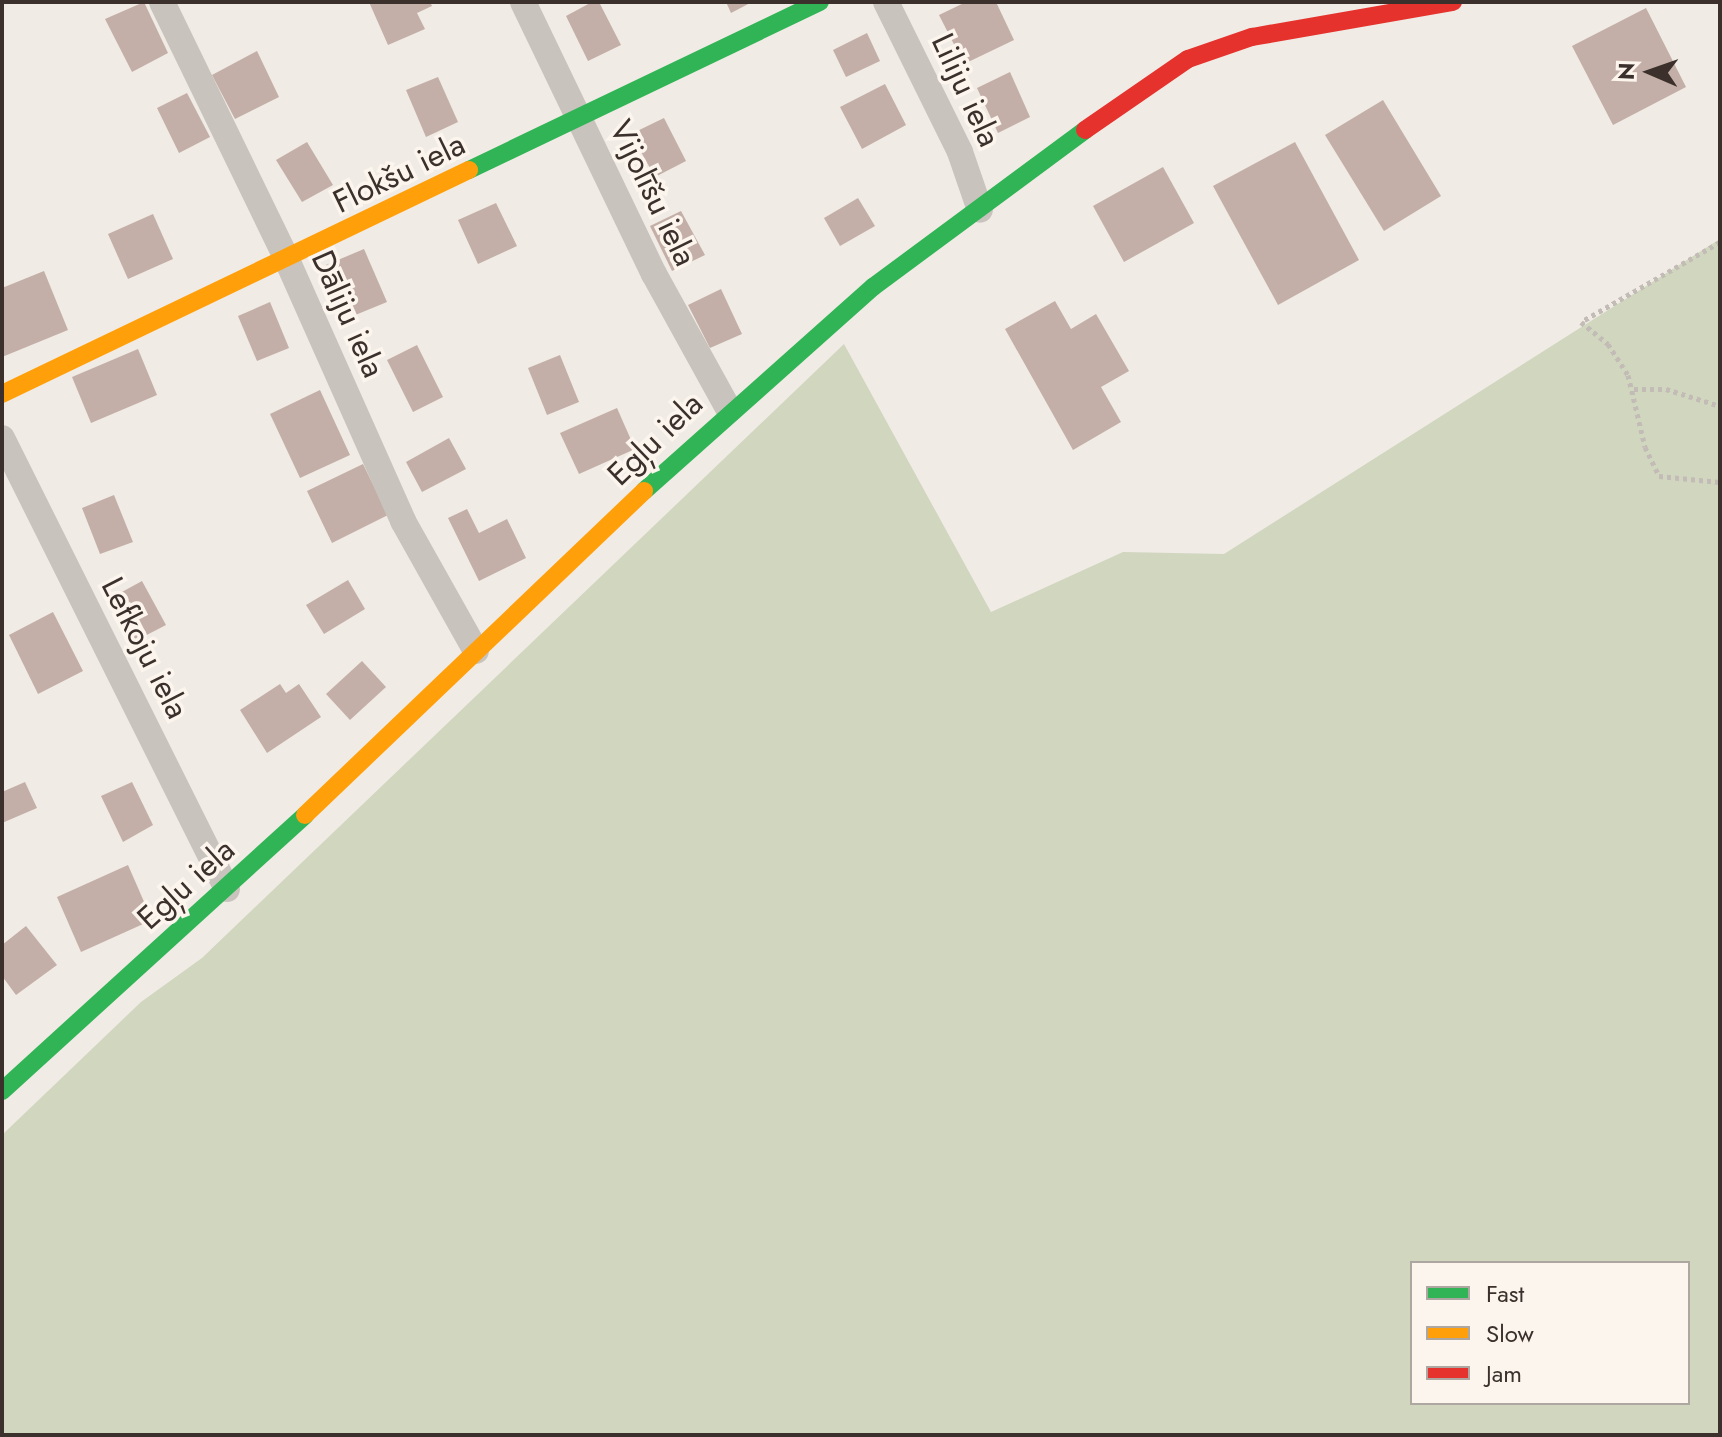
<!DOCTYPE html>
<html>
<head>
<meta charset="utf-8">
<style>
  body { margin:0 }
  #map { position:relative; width:1722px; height:1437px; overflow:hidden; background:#f0ebe5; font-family:Jost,sans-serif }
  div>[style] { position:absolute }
  .green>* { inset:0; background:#d1d6bf }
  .building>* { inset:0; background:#c3afa7 }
  .path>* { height:5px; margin-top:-2.5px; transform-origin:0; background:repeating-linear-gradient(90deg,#c2bbb6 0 4px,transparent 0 8px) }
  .street>* { height:26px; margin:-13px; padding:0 13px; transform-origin:13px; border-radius:13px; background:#c9c3be }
  .fast>* { height:18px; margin:-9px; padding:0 9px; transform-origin:9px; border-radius:9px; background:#30b455 }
  .slow>* { height:18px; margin:-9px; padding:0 9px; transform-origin:9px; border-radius:9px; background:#ff9f0a }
  .jam>* { height:18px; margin:-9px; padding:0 9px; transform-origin:9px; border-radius:9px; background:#e5322d }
  span { translate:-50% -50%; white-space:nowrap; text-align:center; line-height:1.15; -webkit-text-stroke:7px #fbf5ee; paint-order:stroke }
  .street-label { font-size:32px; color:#3b302b }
  .frame { position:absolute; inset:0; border:4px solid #3b302b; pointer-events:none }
  .legend { position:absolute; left:1410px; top:1261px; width:280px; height:144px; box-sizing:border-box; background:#fbf5ee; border:2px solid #aea6a0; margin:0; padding:10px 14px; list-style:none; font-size:24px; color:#3b302b }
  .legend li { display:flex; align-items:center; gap:16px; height:40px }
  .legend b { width:40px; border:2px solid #aea6a0 }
  .north { position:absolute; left:1610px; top:32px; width:80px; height:80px; -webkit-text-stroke:6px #fbf5ee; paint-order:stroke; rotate:272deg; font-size:22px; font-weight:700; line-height:32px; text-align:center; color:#3b302b }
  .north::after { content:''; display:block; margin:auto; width:28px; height:36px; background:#3b302b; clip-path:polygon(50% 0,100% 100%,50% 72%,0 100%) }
</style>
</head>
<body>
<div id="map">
  <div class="green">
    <i style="clip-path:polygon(evenodd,1720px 239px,1720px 1435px,2px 1435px,2px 1135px,141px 1002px,202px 958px,844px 344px,991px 612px,1123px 552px,1224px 554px,1720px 239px,1688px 1263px,1688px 1403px,1412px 1403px,1412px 1263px,1688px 1263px)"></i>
  </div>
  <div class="building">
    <i style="clip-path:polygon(144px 2px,168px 53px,132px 72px,105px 19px)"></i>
    <i style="clip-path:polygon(369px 2px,430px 2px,432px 6px,417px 13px,425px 29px,388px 45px)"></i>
    <i style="clip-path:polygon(592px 2px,599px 2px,621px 45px,588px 61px,566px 16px)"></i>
    <i style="clip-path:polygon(726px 2px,752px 2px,731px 13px)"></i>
    <i style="clip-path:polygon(966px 2px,996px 2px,1014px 40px,964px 64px,939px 15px)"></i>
    <i style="clip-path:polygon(1646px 8px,1686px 87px,1613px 125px,1572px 46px)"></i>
    <i style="clip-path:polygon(867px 33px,880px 61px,846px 77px,833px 50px)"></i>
    <i style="clip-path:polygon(257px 51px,279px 97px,235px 119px,212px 75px)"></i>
    <i style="clip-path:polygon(1010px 72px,1030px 117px,998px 133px,977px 88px)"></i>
    <i style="clip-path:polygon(438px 77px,458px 122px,426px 137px,406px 90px)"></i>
    <i style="clip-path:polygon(885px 84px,906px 125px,862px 149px,840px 107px)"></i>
    <i style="clip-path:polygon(187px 93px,210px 137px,179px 153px,157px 108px)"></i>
    <i style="clip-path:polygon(1383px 100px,1441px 196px,1384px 231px,1325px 135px)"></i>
    <i style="clip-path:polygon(664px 118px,686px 161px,655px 177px,631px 134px)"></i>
    <i style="clip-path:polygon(307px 142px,333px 185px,302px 202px,276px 160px)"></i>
    <i style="clip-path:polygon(1295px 142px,1359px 260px,1278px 305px,1213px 186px)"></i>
    <i style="clip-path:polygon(1163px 167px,1194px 223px,1124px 262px,1093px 206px)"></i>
    <i style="clip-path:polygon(858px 198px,875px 226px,840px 246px,824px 218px)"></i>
    <i style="clip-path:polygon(496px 203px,517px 246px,478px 264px,458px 220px)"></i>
    <i style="clip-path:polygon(681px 211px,705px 255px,672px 271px,650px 226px)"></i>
    <i style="clip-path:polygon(153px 214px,173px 259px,128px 279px,108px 234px)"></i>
    <i style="clip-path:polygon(364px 249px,387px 302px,348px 318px,326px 265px)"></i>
    <i style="clip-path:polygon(44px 271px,68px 330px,2px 357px,2px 288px)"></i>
    <i style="clip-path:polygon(721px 289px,742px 334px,710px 348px,688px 305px)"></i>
    <i style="clip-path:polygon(1055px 301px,1071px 329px,1096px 314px,1129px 371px,1101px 387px,1121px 422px,1073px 450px,1005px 329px)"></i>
    <i style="clip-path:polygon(270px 302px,289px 348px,257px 361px,238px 316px)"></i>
    <i style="clip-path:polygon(417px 345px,443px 397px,413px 412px,387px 360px)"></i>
    <i style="clip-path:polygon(138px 349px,157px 395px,91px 423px,72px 377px)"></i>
    <i style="clip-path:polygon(560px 355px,579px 402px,547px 415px,528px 368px)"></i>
    <i style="clip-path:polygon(320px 390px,350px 455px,300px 478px,270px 414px)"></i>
    <i style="clip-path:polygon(617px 408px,635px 449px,579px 474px,560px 433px)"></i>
    <i style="clip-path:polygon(449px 438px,466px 469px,422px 492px,406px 462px)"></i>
    <i style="clip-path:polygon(363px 464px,388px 515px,332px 543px,307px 491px)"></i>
    <i style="clip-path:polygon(114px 495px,133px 542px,100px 554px,82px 508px)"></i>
    <i style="clip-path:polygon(467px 509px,479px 533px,507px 519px,526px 558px,479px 581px,448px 518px)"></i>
    <i style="clip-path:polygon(348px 580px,365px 609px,324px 634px,306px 605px)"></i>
    <i style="clip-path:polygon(142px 581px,166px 625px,135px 641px,111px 598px)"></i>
    <i style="clip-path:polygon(53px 612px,83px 671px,38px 694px,9px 635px)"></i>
    <i style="clip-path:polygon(362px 661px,386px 687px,350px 720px,326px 694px)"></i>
    <i style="clip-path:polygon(280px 684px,286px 693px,299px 684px,321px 717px,267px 753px,240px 710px)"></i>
    <i style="clip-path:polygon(25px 782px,37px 808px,2px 823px,2px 792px)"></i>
    <i style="clip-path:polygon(132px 782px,153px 825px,123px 842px,101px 796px)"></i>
    <i style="clip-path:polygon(128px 865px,152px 920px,81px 952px,57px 897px)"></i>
    <i style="clip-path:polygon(26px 926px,57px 965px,16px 995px,2px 976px,2px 945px)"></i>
  </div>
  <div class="path">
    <i style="left:1720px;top:242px;width:160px;rotate:150.1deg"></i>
    <i style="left:1581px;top:322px;width:35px;rotate:39deg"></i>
    <i style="left:1608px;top:344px;width:37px;rotate:57deg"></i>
    <i style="left:1628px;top:375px;width:74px;rotate:76.7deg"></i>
    <i style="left:1645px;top:447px;width:32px;rotate:64deg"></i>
    <i style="left:1659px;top:476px;width:61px;rotate:5.6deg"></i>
    <i style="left:1634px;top:389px;width:32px"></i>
    <i style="left:1666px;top:389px;width:57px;rotate:17.5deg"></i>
  </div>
  <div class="street">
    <i style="left:162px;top:2px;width:287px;rotate:64.1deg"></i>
    <i style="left:287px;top:260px;width:286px;rotate:66deg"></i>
    <i style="left:403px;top:521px;width:149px;rotate:60.7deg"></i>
    <i style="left:523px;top:2px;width:302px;rotate:64.3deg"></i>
    <i style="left:654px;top:274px;width:155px;rotate:61.1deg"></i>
    <i style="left:886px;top:2px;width:167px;rotate:63.7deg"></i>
    <i style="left:960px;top:152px;width:61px;rotate:71deg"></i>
    <i style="left:2px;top:438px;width:504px;rotate:63.49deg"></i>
  </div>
  <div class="fast">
    <i style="left:469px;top:170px;width:389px;rotate:-25.6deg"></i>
    <i style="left:644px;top:491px;width:307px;rotate:-41.7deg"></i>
    <i style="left:873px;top:287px;width:264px;rotate:-36.5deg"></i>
    <i style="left:2px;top:1091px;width:410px;rotate:-42.3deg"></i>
  </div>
  <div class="slow">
    <i style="left:2px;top:394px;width:518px;rotate:-25.63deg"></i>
    <i style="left:305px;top:815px;width:469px;rotate:-43.7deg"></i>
  </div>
  <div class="jam">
    <i style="left:1085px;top:130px;width:125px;rotate:-34.6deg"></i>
    <i style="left:1188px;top:59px;width:68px;rotate:-19deg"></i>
    <i style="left:1252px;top:37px;width:204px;rotate:-9.9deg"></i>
  </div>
  <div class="street-label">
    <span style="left:966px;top:90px;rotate:65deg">Liliju iela</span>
    <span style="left:399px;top:173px;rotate:-26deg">Flokšu iela</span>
    <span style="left:653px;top:193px;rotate:64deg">Vijolīšu iela</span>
    <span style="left:348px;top:314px;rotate:66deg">Dāliju iela</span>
    <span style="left:655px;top:439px;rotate:-44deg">Egļu iela</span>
    <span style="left:145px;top:648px;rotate:63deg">Lefkoju iela</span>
    <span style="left:186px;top:884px;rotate:-42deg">Egļu iela</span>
  </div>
  <div class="frame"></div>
  <ul class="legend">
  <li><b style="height:10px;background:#30b455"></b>Fast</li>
  <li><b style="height:10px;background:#ff9f0a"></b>Slow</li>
  <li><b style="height:10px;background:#e5322d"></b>Jam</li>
  </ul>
  <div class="north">N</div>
</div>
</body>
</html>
